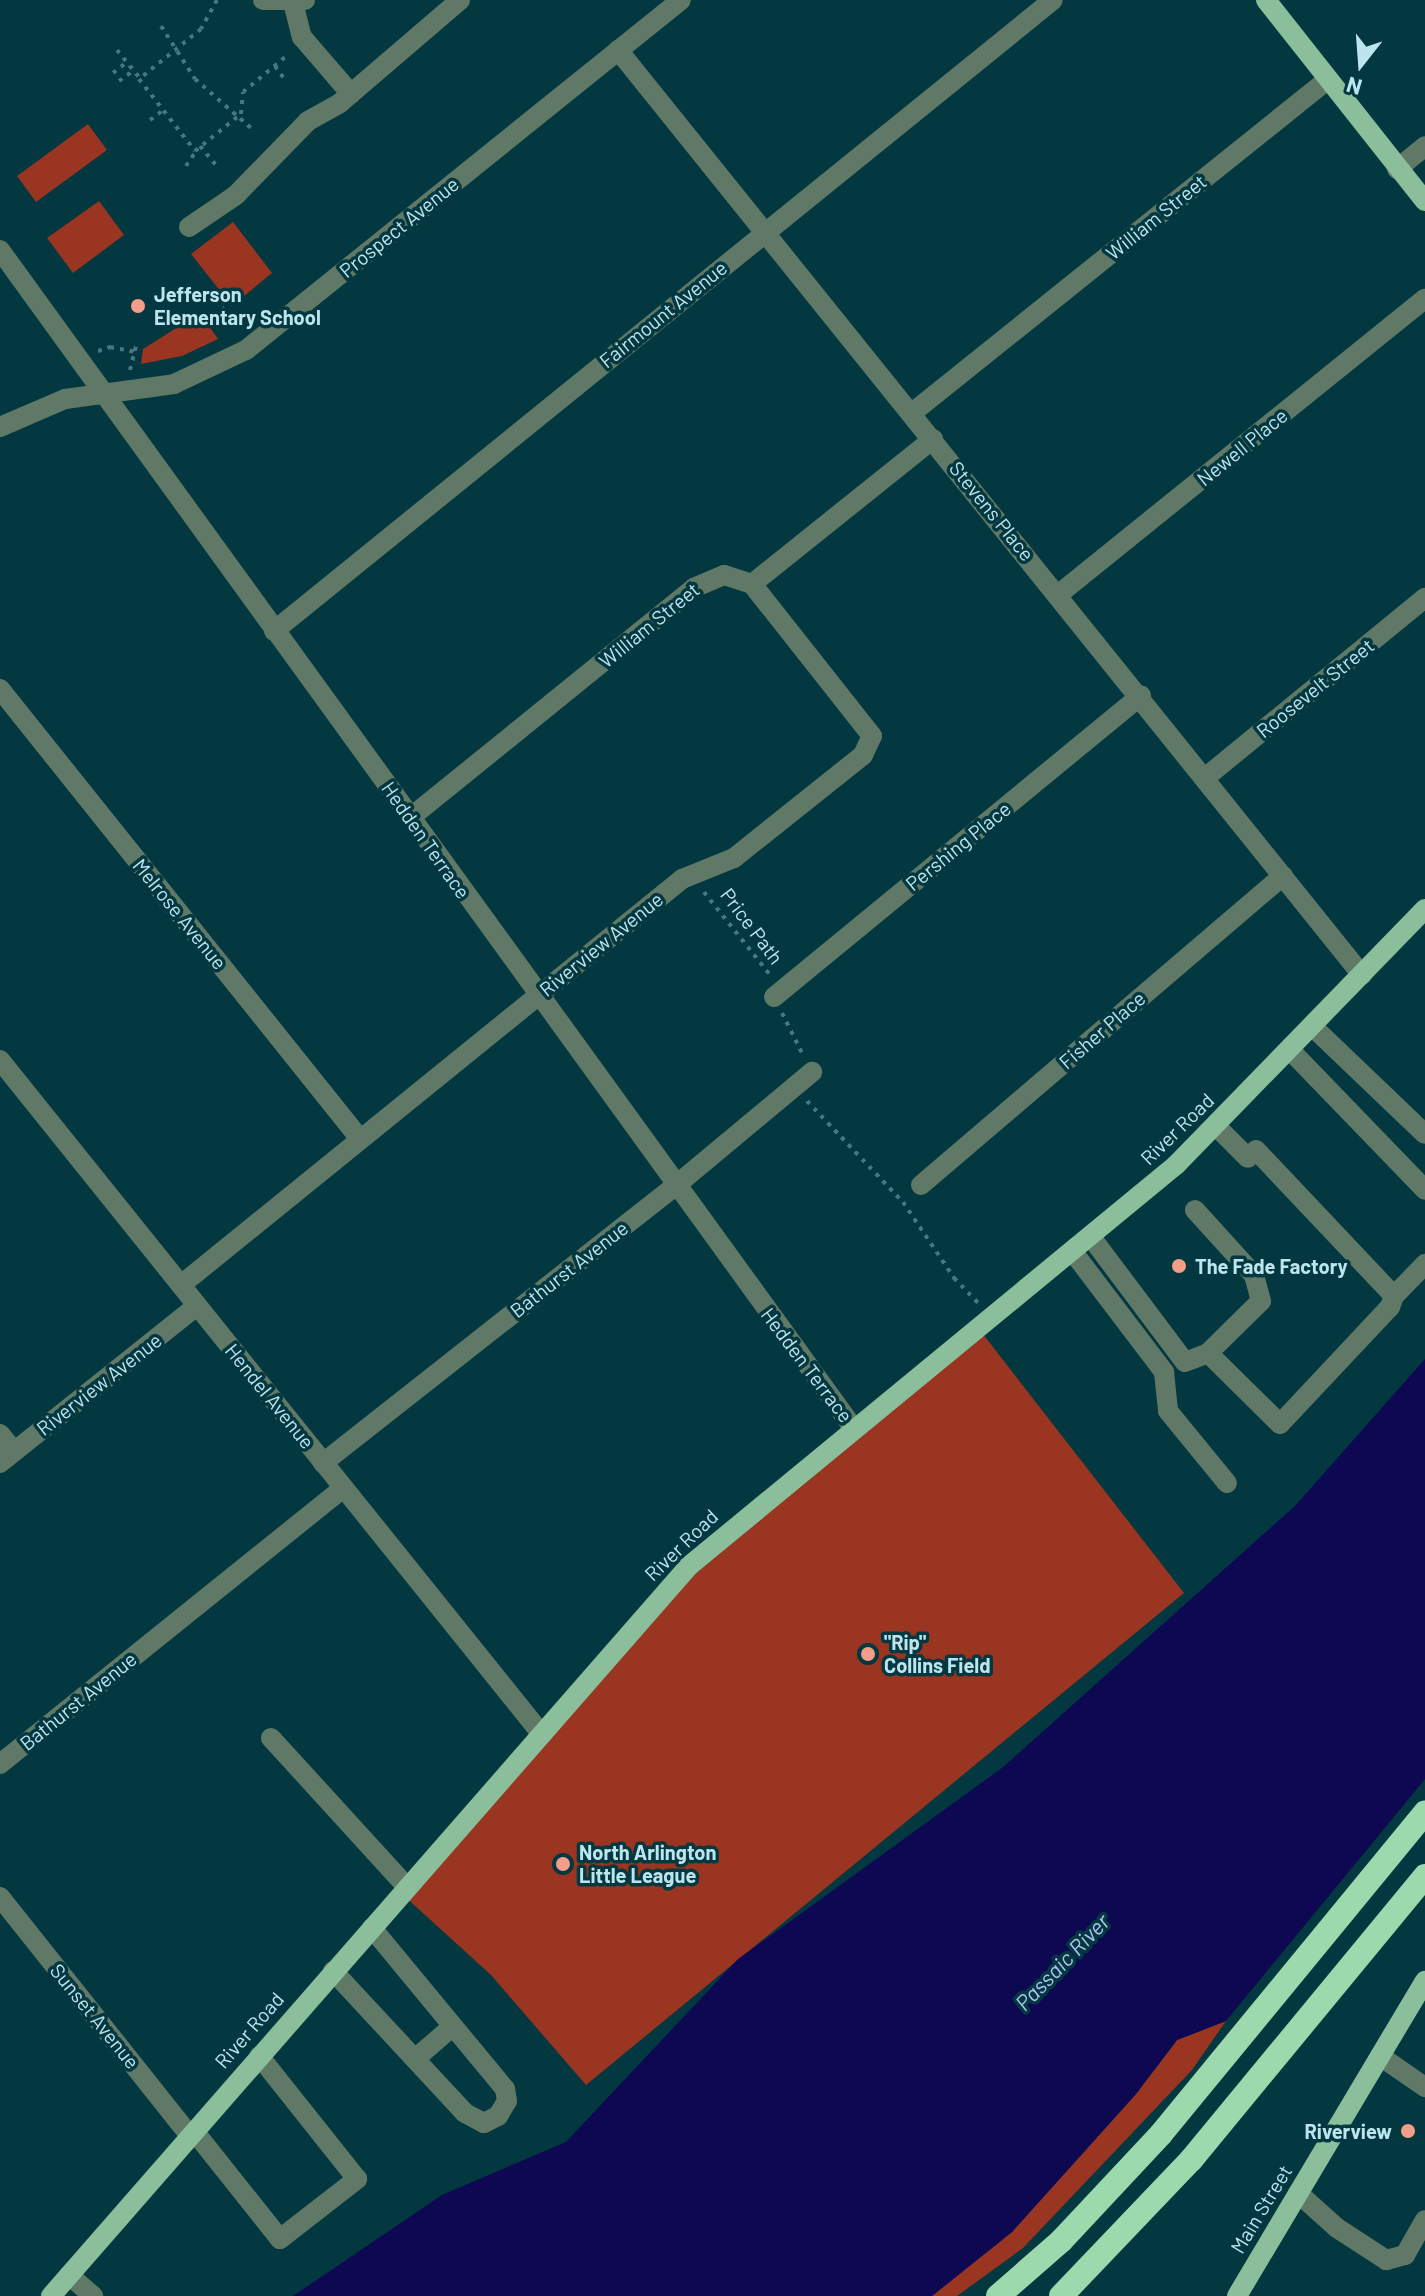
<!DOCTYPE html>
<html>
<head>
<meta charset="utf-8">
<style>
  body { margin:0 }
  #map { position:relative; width:1425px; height:2296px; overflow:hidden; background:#033841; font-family:Barlow,sans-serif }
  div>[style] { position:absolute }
  .green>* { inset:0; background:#993521 }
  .water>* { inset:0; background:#0e0751 }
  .path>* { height:4px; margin-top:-2px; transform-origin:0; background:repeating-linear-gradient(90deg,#477781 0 4px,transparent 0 10px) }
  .minor>* { height:20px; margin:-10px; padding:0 10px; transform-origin:10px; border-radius:10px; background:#607866 }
  .major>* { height:20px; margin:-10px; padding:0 10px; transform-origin:10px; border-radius:10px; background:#8bbe9a }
  .highway>* { height:24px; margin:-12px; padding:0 12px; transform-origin:12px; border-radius:12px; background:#9cdaae }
  .dots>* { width:22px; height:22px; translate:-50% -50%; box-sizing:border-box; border:4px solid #033841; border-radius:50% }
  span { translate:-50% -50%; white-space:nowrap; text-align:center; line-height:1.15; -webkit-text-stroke:7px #033841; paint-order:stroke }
  .street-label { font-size:20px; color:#bde5ef }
  .poi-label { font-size:20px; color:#bde5ef; font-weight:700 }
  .left { translate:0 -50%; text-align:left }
  .right { translate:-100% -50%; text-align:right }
  .water-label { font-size:22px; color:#b3c1f4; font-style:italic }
  .north { position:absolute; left:1321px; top:24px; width:80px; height:80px; -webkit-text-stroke:6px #033841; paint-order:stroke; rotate:197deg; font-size:22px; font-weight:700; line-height:32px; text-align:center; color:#bde5ef }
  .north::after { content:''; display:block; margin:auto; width:28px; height:36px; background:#bde5ef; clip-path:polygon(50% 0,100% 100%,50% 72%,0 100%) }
</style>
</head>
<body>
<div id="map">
  <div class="green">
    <i style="clip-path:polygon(88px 124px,107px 150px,36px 202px,17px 176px)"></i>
    <i style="clip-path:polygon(99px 201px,124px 235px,73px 273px,47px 238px)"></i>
    <i style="clip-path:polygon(233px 222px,272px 273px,232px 306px,191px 254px)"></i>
    <i style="clip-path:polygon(200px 313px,218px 339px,182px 356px,141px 364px,143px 349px)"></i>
    <i style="clip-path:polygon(979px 1329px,1184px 1593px,586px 2085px,491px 1975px,402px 1894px,638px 1621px)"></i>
    <i style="clip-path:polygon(1226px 2021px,1192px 2070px,1023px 2248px,957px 2296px,932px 2296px,1012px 2232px,1136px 2094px,1177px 2040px)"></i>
  </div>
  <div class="water">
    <i style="clip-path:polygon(1425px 1359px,1425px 1779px,1226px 2021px,1177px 2040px,1136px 2094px,1012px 2232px,932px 2296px,293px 2296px,442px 2195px,566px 2142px,738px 1959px,1002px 1768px,1295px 1506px)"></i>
  </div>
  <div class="path">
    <i style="left:217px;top:0;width:33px;rotate:119deg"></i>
    <i style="left:201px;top:29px;width:80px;rotate:141.1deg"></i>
    <i style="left:139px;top:79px;width:91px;rotate:52.1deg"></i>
    <i style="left:195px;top:151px;width:59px;rotate:-38.8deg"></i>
    <i style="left:241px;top:114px;width:22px;rotate:-85deg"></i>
    <i style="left:243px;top:92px;width:60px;rotate:-39.6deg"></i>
    <i style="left:161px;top:26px;width:63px;rotate:57.3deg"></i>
    <i style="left:195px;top:79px;width:74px;rotate:41.2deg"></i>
    <i style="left:117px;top:50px;width:35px;rotate:51deg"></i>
    <i style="left:275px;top:66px;width:14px;rotate:54deg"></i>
    <i style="left:113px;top:73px;width:18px;rotate:-38deg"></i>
    <i style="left:119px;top:81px;width:19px;rotate:-36deg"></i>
    <i style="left:150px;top:120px;width:15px;rotate:-37deg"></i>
    <i style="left:200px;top:146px;width:25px;rotate:50deg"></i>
    <i style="left:186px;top:166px;width:18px;rotate:-56deg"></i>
    <i style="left:215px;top:300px;width:40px;rotate:47deg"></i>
    <i style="left:98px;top:351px;width:13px;rotate:-18deg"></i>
    <i style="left:110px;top:347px;width:25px;rotate:11deg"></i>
    <i style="left:130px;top:370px;width:25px;rotate:-76deg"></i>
    <i style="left:704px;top:892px;width:106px;rotate:51.5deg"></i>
    <i style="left:782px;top:1013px;width:47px;rotate:63.4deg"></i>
    <i style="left:807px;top:1101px;width:139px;rotate:46.5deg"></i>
    <i style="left:903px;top:1202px;width:92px;rotate:56.1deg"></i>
    <i style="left:954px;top:1278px;width:36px;rotate:46deg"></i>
  </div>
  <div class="minor">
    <i style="left:263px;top:0;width:42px"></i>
    <i style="left:293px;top:2px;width:36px;rotate:76deg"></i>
    <i style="left:302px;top:37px;width:75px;rotate:49.3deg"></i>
    <i style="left:618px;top:50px;width:1187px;rotate:51.19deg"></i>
    <i style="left:1397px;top:169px;width:36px;rotate:-39deg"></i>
    <i style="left:189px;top:227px;width:57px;rotate:-34.2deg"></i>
    <i style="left:236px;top:195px;width:103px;rotate:-45.8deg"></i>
    <i style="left:308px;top:121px;width:37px;rotate:-29deg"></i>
    <i style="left:340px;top:103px;width:158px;rotate:-40.6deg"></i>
    <i style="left:0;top:250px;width:1456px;rotate:54.08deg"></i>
    <i style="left:912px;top:413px;width:531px;rotate:-38.73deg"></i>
    <i style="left:0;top:427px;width:71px;rotate:-23.3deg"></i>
    <i style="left:65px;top:399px;width:110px;rotate:-7.8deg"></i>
    <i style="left:174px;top:384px;width:80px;rotate:-25.3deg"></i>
    <i style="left:246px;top:350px;width:558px;rotate:-38.82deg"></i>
    <i style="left:752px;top:584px;width:232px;rotate:-38.7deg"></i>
    <i style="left:1059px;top:594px;width:470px;rotate:-38.9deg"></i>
    <i style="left:274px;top:631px;width:1002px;rotate:-39.01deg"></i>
    <i style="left:0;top:689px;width:576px;rotate:51.34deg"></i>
    <i style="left:1206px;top:777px;width:283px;rotate:-39.3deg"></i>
    <i style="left:774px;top:997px;width:475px;rotate:-39.4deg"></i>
    <i style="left:1314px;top:1028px;width:153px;rotate:43.7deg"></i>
    <i style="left:1291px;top:1051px;width:193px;rotate:46deg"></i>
    <i style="left:0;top:1060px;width:862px;rotate:51.22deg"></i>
    <i style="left:1216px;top:1126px;width:45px;rotate:45deg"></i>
    <i style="left:921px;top:1185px;width:476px;rotate:-40.5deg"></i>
    <i style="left:1195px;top:1210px;width:88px;rotate:47.8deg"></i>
    <i style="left:1254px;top:1275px;width:27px;rotate:75deg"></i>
    <i style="left:1261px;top:1301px;width:74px;rotate:135.5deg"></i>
    <i style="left:1091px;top:1237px;width:156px;rotate:53.1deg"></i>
    <i style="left:1185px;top:1362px;width:25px;rotate:-21deg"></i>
    <i style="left:1208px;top:1353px;width:101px;rotate:44.6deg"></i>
    <i style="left:1280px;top:1424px;width:161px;rotate:-46.8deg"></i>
    <i style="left:1390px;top:1307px;width:12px;rotate:-70deg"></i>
    <i style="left:1394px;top:1296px;width:201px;rotate:-133.4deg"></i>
    <i style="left:1073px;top:1252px;width:151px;rotate:52.8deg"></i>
    <i style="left:1164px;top:1372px;width:39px;rotate:84deg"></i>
    <i style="left:1168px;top:1411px;width:93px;rotate:50.7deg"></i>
    <i style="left:181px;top:1285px;width:645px;rotate:-39.02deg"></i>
    <i style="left:682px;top:879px;width:56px;rotate:-22deg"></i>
    <i style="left:734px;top:858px;width:165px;rotate:-38.6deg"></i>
    <i style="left:863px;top:755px;width:21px;rotate:-65deg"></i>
    <i style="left:872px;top:736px;width:194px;rotate:-128.3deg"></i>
    <i style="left:752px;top:584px;width:29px;rotate:-162deg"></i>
    <i style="left:724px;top:575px;width:33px;rotate:157deg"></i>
    <i style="left:694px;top:588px;width:364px;rotate:141deg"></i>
    <i style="left:1394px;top:1296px;width:45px;rotate:-45.9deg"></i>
    <i style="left:0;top:1434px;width:22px;rotate:51deg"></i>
    <i style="left:0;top:1463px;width:252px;rotate:-38.6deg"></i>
    <i style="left:323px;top:1463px;width:447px;rotate:-38.2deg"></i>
    <i style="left:674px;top:1187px;width:180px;rotate:-39.8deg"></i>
    <i style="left:271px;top:1738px;width:202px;rotate:47.6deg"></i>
    <i style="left:0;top:1764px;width:440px;rotate:-38.8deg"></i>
    <i style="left:0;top:1897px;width:305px;rotate:51.5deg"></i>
    <i style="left:333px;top:1971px;width:194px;rotate:47.1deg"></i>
    <i style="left:465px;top:2113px;width:21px;rotate:28deg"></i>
    <i style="left:484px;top:2123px;width:16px;rotate:-27deg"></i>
    <i style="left:498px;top:2116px;width:17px;rotate:-59deg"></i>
    <i style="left:507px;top:2101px;width:12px;rotate:-99deg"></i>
    <i style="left:505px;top:2089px;width:209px;rotate:-129.6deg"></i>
    <i style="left:1380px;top:2056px;width:55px;rotate:34.6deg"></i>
    <i style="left:415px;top:2059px;width:50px;rotate:-41deg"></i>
    <i style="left:194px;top:2131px;width:138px;rotate:51.5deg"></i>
    <i style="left:280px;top:2239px;width:98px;rotate:-37.9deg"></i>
    <i style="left:357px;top:2179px;width:157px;rotate:-128.5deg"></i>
    <i style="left:1298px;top:2193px;width:52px;rotate:41.9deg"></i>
    <i style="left:1337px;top:2228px;width:59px;rotate:33.1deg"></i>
    <i style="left:1386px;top:2260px;width:20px;rotate:-15deg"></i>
    <i style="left:1405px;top:2255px;width:40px;rotate:-60.3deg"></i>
    <i style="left:69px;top:2275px;width:32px;rotate:41deg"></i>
  </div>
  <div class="major">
    <i style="left:1266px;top:0;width:256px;rotate:51.7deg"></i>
    <i style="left:51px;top:2296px;width:970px;rotate:-48.85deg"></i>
    <i style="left:689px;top:1566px;width:631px;rotate:-39.47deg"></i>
    <i style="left:1176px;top:1165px;width:357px;rotate:-45.8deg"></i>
    <i style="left:1237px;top:2296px;width:367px;rotate:-59.2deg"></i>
  </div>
  <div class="highway">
    <i style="left:998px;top:2296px;width:84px;rotate:-41.1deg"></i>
    <i style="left:1061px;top:2241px;width:146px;rotate:-46.9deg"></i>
    <i style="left:1161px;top:2134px;width:416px;rotate:-50.6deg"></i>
    <i style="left:1061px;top:2296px;width:188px;rotate:-46.3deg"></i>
    <i style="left:1191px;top:2160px;width:368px;rotate:-50.5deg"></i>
  </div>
  <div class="dots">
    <i style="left:138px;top:306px;background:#f49e8a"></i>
    <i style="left:1179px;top:1266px;background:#f49e8a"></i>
    <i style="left:868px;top:1654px;background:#f49e8a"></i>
    <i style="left:563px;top:1864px;background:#f49e8a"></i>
    <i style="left:1408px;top:2131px;background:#f49e8a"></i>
  </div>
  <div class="street-label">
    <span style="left:1156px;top:217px;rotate:-39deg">William Street</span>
    <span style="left:399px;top:227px;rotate:-39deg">Prospect Avenue</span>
    <span style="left:663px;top:314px;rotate:-39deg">Fairmount Avenue</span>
    <span style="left:1242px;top:447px;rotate:-39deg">Newell Place</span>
    <span style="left:992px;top:511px;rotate:51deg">Stevens Place</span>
    <span style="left:649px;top:625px;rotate:-39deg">William Street</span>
    <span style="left:1315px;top:688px;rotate:-39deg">Roosevelt Street</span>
    <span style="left:426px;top:840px;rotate:55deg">Hedden Terrace</span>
    <span style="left:958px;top:846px;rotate:-39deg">Pershing Place</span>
    <span style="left:180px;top:914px;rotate:51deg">Melrose Avenue</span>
    <span style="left:752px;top:926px;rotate:53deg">Price Path</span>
    <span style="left:601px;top:944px;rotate:-39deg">Riverview Avenue</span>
    <span style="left:1102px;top:1030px;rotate:-41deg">Fisher Place</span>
    <span style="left:1177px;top:1129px;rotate:-44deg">River Road</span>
    <span style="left:569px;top:1269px;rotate:-38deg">Bathurst Avenue</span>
    <span style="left:807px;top:1365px;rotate:53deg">Hedden Terrace</span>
    <span style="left:99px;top:1384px;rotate:-38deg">Riverview Avenue</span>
    <span style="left:270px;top:1396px;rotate:51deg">Hendel Avenue</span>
    <span style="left:681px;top:1545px;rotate:-44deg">River Road</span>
    <span style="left:78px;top:1701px;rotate:-39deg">Bathurst Avenue</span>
    <span style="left:95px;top:2016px;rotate:51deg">Sunset Avenue</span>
    <span style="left:249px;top:2030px;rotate:-49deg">River Road</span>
    <span style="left:1261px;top:2209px;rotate:-59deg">Main Street</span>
  </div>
  <div class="poi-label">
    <span class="left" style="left:154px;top:306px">Jefferson<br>Elementary School</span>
    <span class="left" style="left:1195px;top:1266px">The Fade Factory</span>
    <span class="left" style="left:884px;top:1654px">"Rip"<br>Collins Field</span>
    <span class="left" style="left:579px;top:1864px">North Arlington<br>Little League</span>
    <span class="right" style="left:1392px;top:2131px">Riverview</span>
  </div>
  <div class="water-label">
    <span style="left:1062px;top:1962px;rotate:-46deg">Passaic River</span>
  </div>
  <div class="north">N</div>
</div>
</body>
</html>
